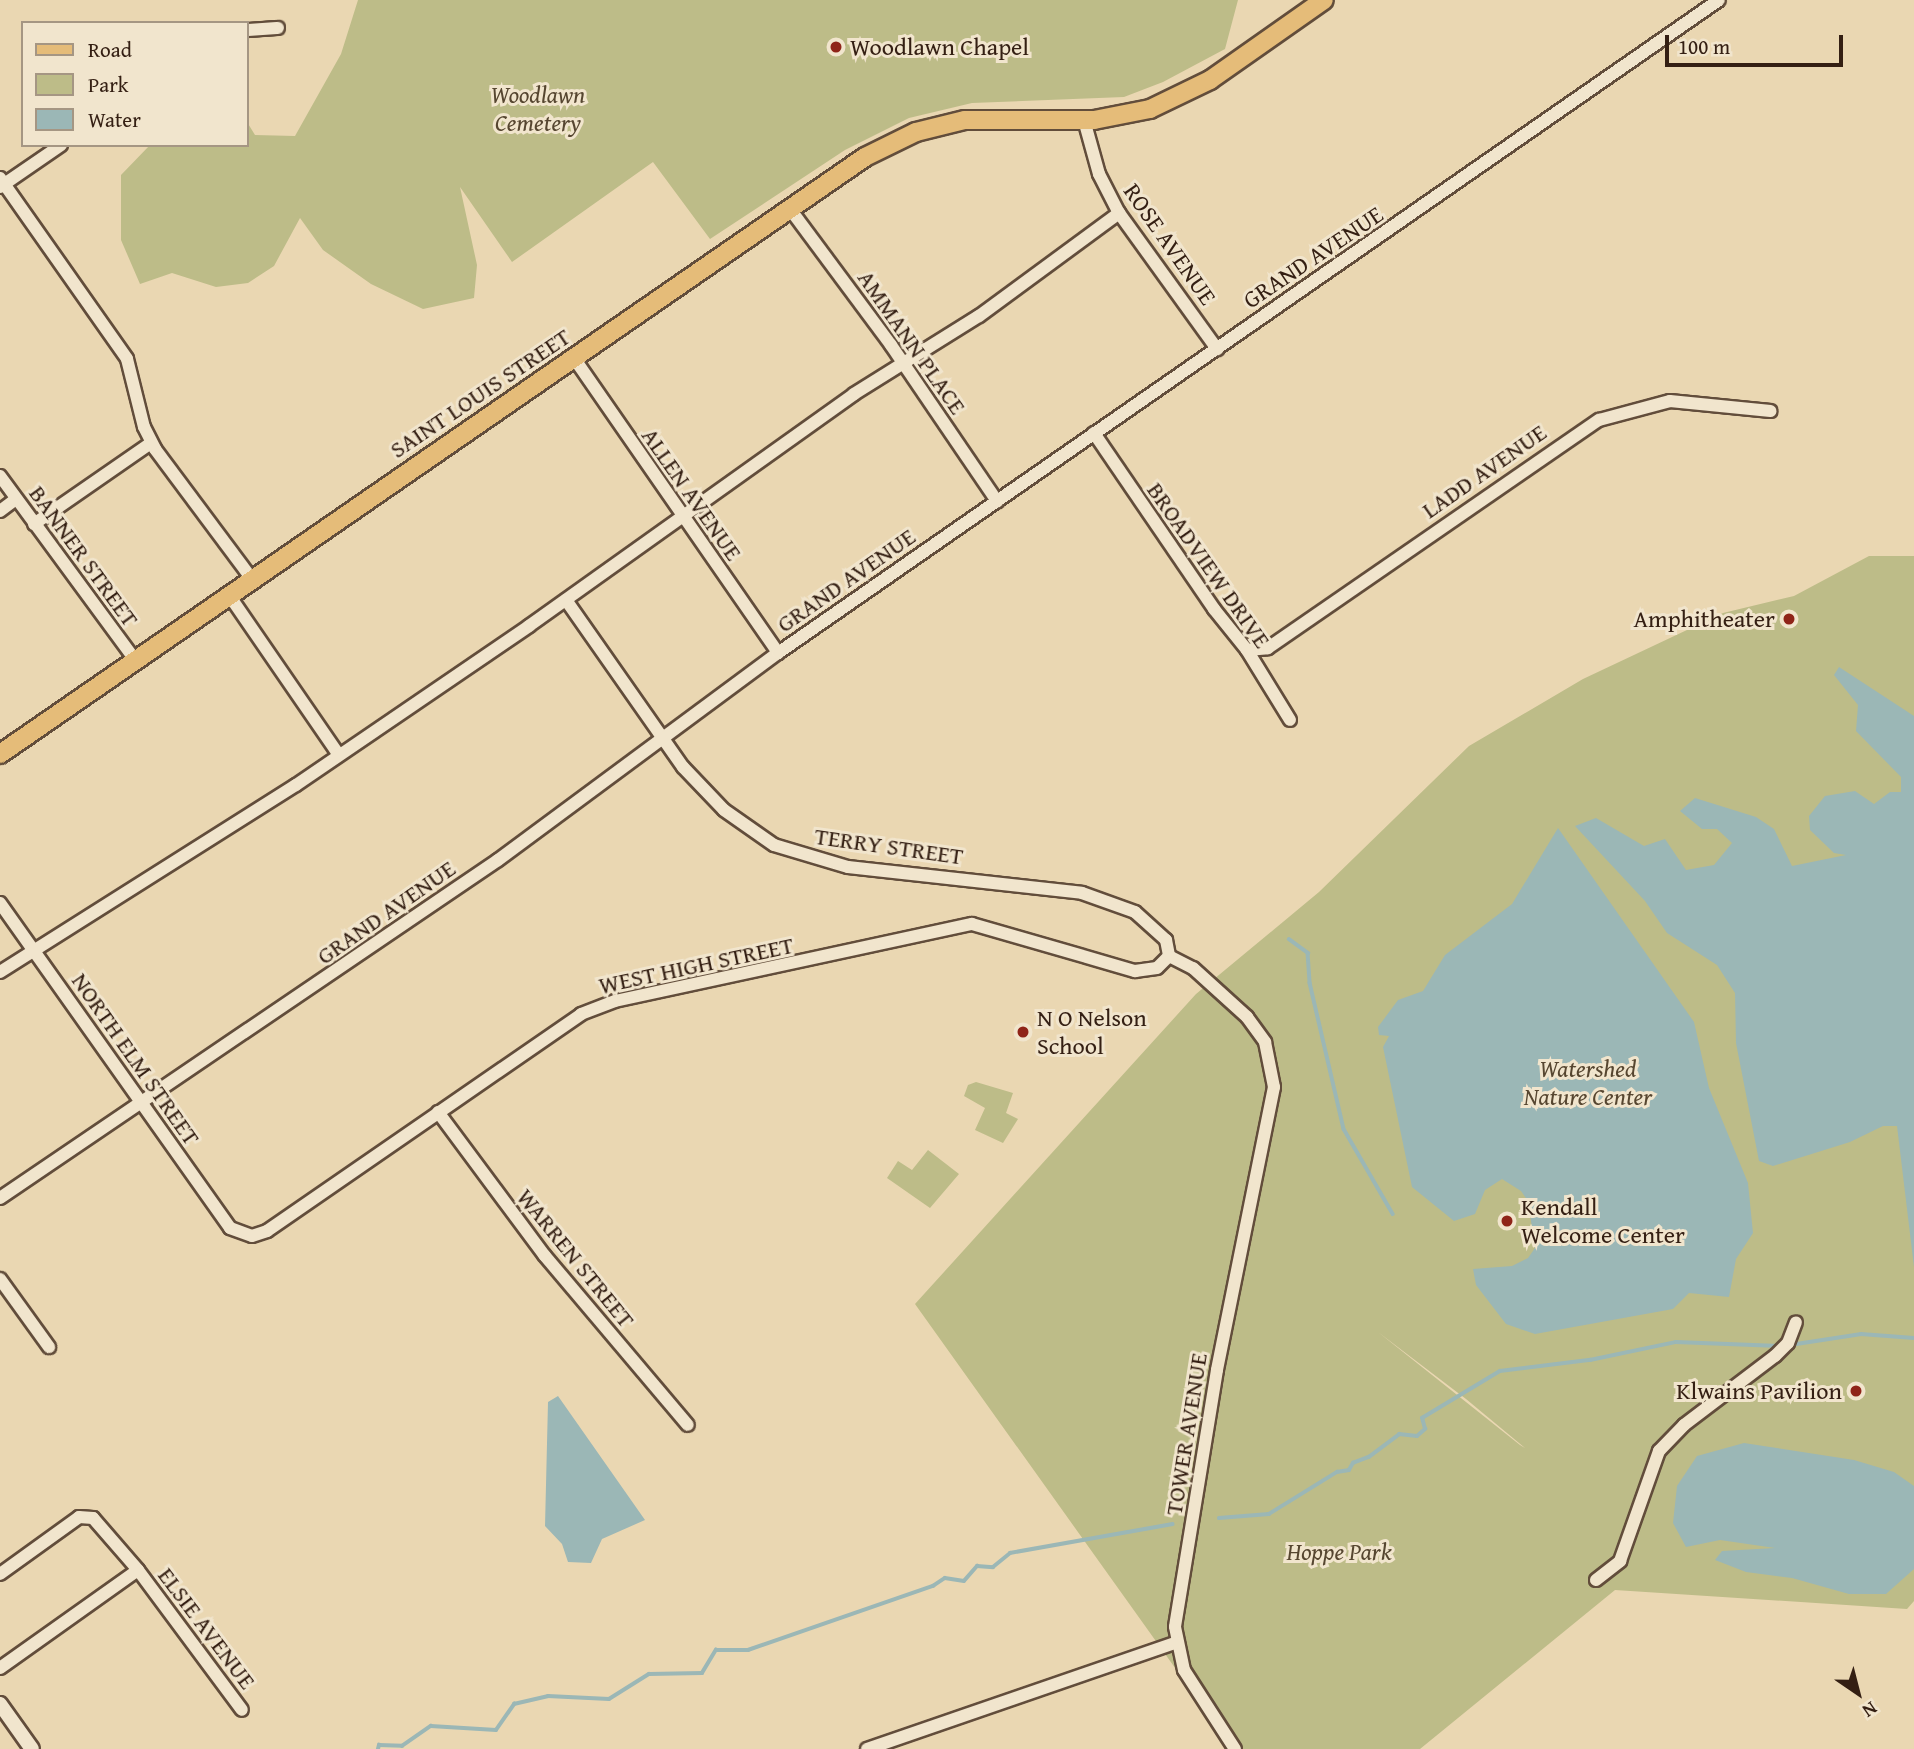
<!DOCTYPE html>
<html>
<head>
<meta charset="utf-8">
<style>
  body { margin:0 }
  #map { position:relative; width:1914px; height:1749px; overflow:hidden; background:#ead7b2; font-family:"Gentium Book Plus",serif }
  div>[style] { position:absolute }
  .green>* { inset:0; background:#bdbc88 }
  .water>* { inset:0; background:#9bb7b6 }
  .stream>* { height:3.5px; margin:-1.75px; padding:0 1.75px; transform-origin:1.75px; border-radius:1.75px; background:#9bb7b6 }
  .roads { filter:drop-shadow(2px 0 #624d3b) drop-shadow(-2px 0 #624d3b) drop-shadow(0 2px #624d3b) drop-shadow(0 -2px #624d3b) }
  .minor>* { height:12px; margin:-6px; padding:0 6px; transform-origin:6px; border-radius:6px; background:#f1e5cd }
  .tertiary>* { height:14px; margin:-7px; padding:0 7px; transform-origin:7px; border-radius:7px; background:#f1e5cd }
  .primary>* { height:18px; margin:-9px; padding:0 9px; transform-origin:9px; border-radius:9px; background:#e5bc79 }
  .dots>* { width:19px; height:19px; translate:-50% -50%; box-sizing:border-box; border:4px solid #f1e5cd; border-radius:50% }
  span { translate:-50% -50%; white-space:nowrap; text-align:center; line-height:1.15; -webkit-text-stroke:6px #f1e5cd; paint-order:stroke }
  .poi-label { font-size:24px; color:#341f13 }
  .left { translate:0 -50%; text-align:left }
  .right { translate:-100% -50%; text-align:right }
  .park-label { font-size:24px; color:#564630; font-style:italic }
  .street-label { font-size:24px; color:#341f13 }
  .legend { position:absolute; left:21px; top:21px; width:228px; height:126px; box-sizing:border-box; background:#f1e5cd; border:2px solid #a59683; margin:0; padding:9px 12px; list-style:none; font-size:21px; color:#341f13 }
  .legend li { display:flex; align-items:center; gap:14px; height:35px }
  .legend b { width:35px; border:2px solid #a59683 }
  .north { position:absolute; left:1823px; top:1658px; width:70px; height:70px; -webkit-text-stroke:5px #f1e5cd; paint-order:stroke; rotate:145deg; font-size:19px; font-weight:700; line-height:28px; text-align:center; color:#341f13 }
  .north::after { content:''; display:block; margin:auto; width:24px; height:32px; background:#341f13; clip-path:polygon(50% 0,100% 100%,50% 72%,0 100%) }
  .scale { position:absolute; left:1665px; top:35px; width:178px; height:32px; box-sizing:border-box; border:4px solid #341f13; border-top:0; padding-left:9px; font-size:21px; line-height:24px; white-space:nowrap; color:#341f13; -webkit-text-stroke:5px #f1e5cd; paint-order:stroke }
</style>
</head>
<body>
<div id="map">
  <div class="green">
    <i style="clip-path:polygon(358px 0,1238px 0,1225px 49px,1163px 82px,1124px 97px,972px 103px,909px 118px,845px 150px,710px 239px,653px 162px,512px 262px,460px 187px,477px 265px,474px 298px,423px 309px,371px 284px,323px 250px,300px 218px,274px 266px,248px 283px,216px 287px,172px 273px,140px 284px,121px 240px,121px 175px,150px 145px,247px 145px,247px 122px,255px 135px,295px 136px,341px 54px)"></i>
    <i style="clip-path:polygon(evenodd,1869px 556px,1914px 556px,1914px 1601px,1907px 1609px,1615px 1590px,1420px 1749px,1233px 1749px,915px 1304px,1196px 994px,1319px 892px,1469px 746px,1583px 679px,1723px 613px,1794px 596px,1869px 556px,1378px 1332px,1466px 1399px,1525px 1448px,1520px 1445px,1378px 1332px)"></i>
    <i style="clip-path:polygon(976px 1082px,1013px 1093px,1006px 1113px,1018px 1119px,1003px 1143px,975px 1130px,985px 1108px,964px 1096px,968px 1085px)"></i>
    <i style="clip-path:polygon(928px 1150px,959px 1174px,930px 1208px,887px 1178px,898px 1161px,912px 1170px)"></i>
  </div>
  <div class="water">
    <i style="clip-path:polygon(1839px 667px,1914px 716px,1914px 1267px,1897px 1126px,1883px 1126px,1850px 1142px,1773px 1166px,1759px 1161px,1736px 1043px,1735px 993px,1717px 965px,1667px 933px,1645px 901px,1575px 826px,1596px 818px,1644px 846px,1665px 839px,1686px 870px,1714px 865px,1732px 843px,1717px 829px,1702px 829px,1680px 811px,1695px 798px,1756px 817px,1774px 829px,1792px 866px,1846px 855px,1834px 853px,1810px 830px,1809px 816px,1825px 796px,1855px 791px,1874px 804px,1890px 792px,1901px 792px,1901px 777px,1856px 731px,1858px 705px,1834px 675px)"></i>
    <i style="clip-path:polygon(1558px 828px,1694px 1022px,1709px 1088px,1748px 1183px,1753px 1233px,1736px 1259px,1729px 1297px,1689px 1293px,1673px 1309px,1535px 1334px,1506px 1324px,1476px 1285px,1473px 1269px,1512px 1266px,1528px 1258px,1535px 1248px,1528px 1201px,1521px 1191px,1502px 1179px,1485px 1190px,1475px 1214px,1454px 1221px,1412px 1187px,1383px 1047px,1389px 1036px,1379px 1035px,1378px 1027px,1398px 1000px,1423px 991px,1445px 955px,1512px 904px)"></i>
    <i style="clip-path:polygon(558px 1396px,645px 1520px,602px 1539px,591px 1563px,568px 1562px,562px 1544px,545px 1526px,548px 1402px)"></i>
    <i style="clip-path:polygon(1744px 1443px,1854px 1460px,1894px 1472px,1914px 1486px,1914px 1569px,1886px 1594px,1849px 1594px,1792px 1578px,1746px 1572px,1715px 1560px,1722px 1551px,1775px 1548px,1720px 1540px,1686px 1547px,1673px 1523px,1677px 1486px,1697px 1456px)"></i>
  </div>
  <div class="stream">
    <i style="left:1289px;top:939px;width:24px;rotate:36deg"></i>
    <i style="left:1308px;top:953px;width:30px;rotate:86deg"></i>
    <i style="left:1310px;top:983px;width:150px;rotate:76.9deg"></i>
    <i style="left:1344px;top:1129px;width:98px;rotate:60deg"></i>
    <i style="left:1790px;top:1345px;width:72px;rotate:-8.8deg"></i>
    <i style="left:1861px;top:1334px;width:53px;rotate:4.3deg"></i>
    <i style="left:1219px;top:1518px;width:50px;rotate:-4.6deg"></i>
    <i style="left:1269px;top:1514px;width:80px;rotate:-31.7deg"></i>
    <i style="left:1337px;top:1472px;width:12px;rotate:-9deg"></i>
    <i style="left:1349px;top:1470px;width:8px;rotate:-60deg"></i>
    <i style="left:1353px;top:1463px;width:17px;rotate:-21deg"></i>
    <i style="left:1369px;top:1457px;width:38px;rotate:-37deg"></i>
    <i style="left:1399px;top:1434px;width:18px;rotate:6deg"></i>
    <i style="left:1417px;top:1436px;width:11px;rotate:-41deg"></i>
    <i style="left:1425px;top:1429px;width:11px;rotate:-105deg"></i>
    <i style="left:1422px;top:1418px;width:91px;rotate:-31.1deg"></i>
    <i style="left:1500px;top:1371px;width:91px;rotate:-7deg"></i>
    <i style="left:1590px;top:1360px;width:88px;rotate:-11.8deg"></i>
    <i style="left:1676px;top:1342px;width:103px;rotate:2.2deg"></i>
    <i style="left:378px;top:1749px;width:4px;rotate:-76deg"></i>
    <i style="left:379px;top:1745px;width:23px;rotate:2deg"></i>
    <i style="left:402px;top:1746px;width:35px;rotate:-35deg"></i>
    <i style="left:431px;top:1726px;width:65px;rotate:3.5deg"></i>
    <i style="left:496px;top:1730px;width:32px;rotate:-55deg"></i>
    <i style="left:514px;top:1704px;width:35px;rotate:-13deg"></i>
    <i style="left:548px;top:1696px;width:61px;rotate:2.8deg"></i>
    <i style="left:609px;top:1699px;width:47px;rotate:-32deg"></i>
    <i style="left:649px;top:1674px;width:53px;rotate:-1.1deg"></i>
    <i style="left:702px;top:1673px;width:27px;rotate:-59deg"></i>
    <i style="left:716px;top:1650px;width:32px"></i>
    <i style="left:748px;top:1650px;width:196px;rotate:-19.1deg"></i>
    <i style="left:933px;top:1586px;width:14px;rotate:-34deg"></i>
    <i style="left:945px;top:1578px;width:19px;rotate:9deg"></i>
    <i style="left:964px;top:1581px;width:20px;rotate:-49deg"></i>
    <i style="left:977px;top:1566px;width:16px;rotate:4deg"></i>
    <i style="left:993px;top:1567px;width:22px;rotate:-39deg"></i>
    <i style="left:1010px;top:1553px;width:165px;rotate:-10.1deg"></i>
  </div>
  <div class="roads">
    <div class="minor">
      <i style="left:247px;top:30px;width:31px;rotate:-4deg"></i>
      <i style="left:1084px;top:120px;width:56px;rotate:74.5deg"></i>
      <i style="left:1099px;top:174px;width:44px;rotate:62.9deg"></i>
      <i style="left:1119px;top:213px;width:168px;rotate:54.2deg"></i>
      <i style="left:0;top:178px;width:221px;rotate:54.9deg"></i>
      <i style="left:127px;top:359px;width:70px;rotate:76deg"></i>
      <i style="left:144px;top:427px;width:25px;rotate:63deg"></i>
      <i style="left:155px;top:449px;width:162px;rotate:53.3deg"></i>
      <i style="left:0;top:187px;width:74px;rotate:-34.5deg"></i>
      <i style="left:790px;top:209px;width:169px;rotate:53.4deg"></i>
      <i style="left:891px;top:345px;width:189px;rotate:55.8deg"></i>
      <i style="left:574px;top:358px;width:359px;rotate:55.3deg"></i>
      <i style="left:1094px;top:433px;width:213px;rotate:55.7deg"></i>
      <i style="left:1214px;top:609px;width:53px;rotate:51.2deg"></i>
      <i style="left:1247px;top:650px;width:82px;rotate:58.4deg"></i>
      <i style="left:0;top:476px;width:228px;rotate:53.7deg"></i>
      <i style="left:0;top:511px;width:20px;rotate:-37deg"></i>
      <i style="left:34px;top:524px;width:142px;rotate:-34.7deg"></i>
      <i style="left:229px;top:595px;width:194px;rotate:55.5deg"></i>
      <i style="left:566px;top:600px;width:204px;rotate:55deg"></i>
      <i style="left:683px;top:767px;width:59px;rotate:46.4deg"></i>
      <i style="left:724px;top:810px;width:61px;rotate:35deg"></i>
      <i style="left:774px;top:845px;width:77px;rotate:16.6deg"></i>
      <i style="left:848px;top:867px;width:235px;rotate:6.3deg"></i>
      <i style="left:1082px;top:893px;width:56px;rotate:19.7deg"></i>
      <i style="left:1135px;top:912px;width:42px;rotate:42.1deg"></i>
      <i style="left:1166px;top:940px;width:16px;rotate:79deg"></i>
      <i style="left:1247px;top:650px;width:21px;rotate:-5deg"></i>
      <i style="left:1268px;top:648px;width:402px;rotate:-34.6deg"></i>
      <i style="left:1599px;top:420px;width:73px;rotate:-15deg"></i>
      <i style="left:1670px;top:401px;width:101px;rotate:5.7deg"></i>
      <i style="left:0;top:903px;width:398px;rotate:54.7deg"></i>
      <i style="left:230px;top:1228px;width:23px;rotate:20deg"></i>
      <i style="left:252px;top:1236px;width:16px;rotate:-18deg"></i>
      <i style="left:267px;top:1231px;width:382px;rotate:-34.6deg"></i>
      <i style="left:581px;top:1014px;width:36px;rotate:-21deg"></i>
      <i style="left:615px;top:1001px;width:365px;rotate:-12.2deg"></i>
      <i style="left:972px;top:924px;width:170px;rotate:16.1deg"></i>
      <i style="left:1135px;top:971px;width:22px;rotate:-8deg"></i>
      <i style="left:1157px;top:968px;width:17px;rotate:-45deg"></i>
      <i style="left:1169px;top:956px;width:27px;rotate:27deg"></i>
      <i style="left:1193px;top:968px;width:73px;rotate:42.2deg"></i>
      <i style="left:1247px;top:1017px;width:31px;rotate:54deg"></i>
      <i style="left:1265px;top:1042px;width:46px;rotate:78.7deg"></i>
      <i style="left:1274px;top:1087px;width:289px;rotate:101.4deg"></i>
      <i style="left:1217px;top:1370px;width:260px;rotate:99.3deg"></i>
      <i style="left:1175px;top:1627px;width:44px;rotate:78.2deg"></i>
      <i style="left:1184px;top:1670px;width:94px;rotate:57.2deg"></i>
      <i style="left:0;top:972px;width:350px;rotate:-32.3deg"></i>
      <i style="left:296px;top:785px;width:282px;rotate:-34.3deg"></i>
      <i style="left:529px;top:626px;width:399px;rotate:-35.5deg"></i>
      <i style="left:854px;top:394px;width:147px;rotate:-32deg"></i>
      <i style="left:979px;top:316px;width:174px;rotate:-36.3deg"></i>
      <i style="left:438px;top:1112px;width:179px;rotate:53.4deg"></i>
      <i style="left:545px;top:1256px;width:221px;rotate:49.8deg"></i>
      <i style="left:0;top:1198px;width:602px;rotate:-34.17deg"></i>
      <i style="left:498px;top:860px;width:348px;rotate:-36.5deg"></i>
      <i style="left:778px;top:653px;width:1145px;rotate:-34.76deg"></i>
      <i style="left:0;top:1279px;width:84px;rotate:54.2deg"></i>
      <i style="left:0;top:1574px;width:97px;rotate:-35.8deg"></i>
      <i style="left:79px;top:1517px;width:14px;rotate:4deg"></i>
      <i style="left:93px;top:1518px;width:69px;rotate:49.1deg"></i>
      <i style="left:138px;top:1570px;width:174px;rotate:53.4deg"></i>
      <i style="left:1596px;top:1580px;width:31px;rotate:-38deg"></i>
      <i style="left:1620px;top:1561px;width:117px;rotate:-70.5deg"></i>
      <i style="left:1659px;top:1451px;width:36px;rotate:-46deg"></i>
      <i style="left:1684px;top:1425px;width:114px;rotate:-37.2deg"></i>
      <i style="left:1775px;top:1356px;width:18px;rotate:-45deg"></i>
      <i style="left:1788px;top:1343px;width:22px;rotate:-69deg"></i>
      <i style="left:0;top:1668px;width:169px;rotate:-35.4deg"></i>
      <i style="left:867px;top:1749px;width:326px;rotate:-19deg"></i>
    </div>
    <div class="tertiary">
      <i style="left:0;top:1704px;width:55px;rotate:54.6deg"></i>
    </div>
    <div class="primary">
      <i style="left:0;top:754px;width:1051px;rotate:-34.61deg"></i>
      <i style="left:865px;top:157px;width:57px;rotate:-26.1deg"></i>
      <i style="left:916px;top:132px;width:50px;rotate:-13.8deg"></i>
      <i style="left:965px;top:120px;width:129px"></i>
      <i style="left:1094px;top:120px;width:57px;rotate:-11.1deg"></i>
      <i style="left:1150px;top:109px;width:67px;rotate:-25.8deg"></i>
      <i style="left:1210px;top:80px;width:139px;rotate:-35.1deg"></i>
    </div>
  </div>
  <div class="dots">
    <i style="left:836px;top:47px;background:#8f2418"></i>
    <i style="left:1789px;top:619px;background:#8f2418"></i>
    <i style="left:1023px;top:1032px;background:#8f2418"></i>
    <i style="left:1507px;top:1221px;background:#8f2418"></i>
    <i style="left:1856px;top:1391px;background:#8f2418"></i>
  </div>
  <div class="poi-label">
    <span class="left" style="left:850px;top:47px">Woodlawn Chapel</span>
    <span class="right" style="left:1775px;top:619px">Amphitheater</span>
    <span class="left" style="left:1037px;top:1032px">N O Nelson<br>School</span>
    <span class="left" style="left:1521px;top:1221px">Kendall<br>Welcome Center</span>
    <span class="right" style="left:1842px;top:1391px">Klwains Pavilion</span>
  </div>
  <div class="park-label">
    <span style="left:538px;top:109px">Woodlawn<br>Cemetery</span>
    <span style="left:1588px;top:1083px">Watershed<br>Nature Center</span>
    <span style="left:1339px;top:1552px">Hoppe Park</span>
  </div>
  <div class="street-label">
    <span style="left:1170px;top:244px;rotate:55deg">ROSE AVENUE</span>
    <span style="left:1313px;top:257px;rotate:-34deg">GRAND AVENUE</span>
    <span style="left:912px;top:342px;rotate:55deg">AMMANN PLACE</span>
    <span style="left:480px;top:393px;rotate:-34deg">SAINT LOUIS STREET</span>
    <span style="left:1484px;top:471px;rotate:-35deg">LADD AVENUE</span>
    <span style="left:692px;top:494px;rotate:55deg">ALLEN AVENUE</span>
    <span style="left:84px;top:556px;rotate:54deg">BANNER STREET</span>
    <span style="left:1209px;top:565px;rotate:55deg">BROADVIEW DRIVE</span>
    <span style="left:846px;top:580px;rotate:-35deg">GRAND AVENUE</span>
    <span style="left:889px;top:846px;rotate:8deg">TERRY STREET</span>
    <span style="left:386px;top:912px;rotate:-35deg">GRAND AVENUE</span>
    <span style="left:696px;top:965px;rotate:-12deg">WEST HIGH STREET</span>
    <span style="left:136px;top:1059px;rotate:55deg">NORTH ELM STREET</span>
    <span style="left:576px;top:1258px;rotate:51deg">WARREN STREET</span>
    <span style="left:1186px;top:1434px;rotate:-81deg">TOWER AVENUE</span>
    <span style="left:207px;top:1628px;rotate:53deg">ELSIE AVENUE</span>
  </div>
  <ul class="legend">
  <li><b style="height:9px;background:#e5bc79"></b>Road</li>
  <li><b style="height:19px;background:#bdbc88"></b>Park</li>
  <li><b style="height:19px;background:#9bb7b6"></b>Water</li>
  </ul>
  <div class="north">N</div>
  <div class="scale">100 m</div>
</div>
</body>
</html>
